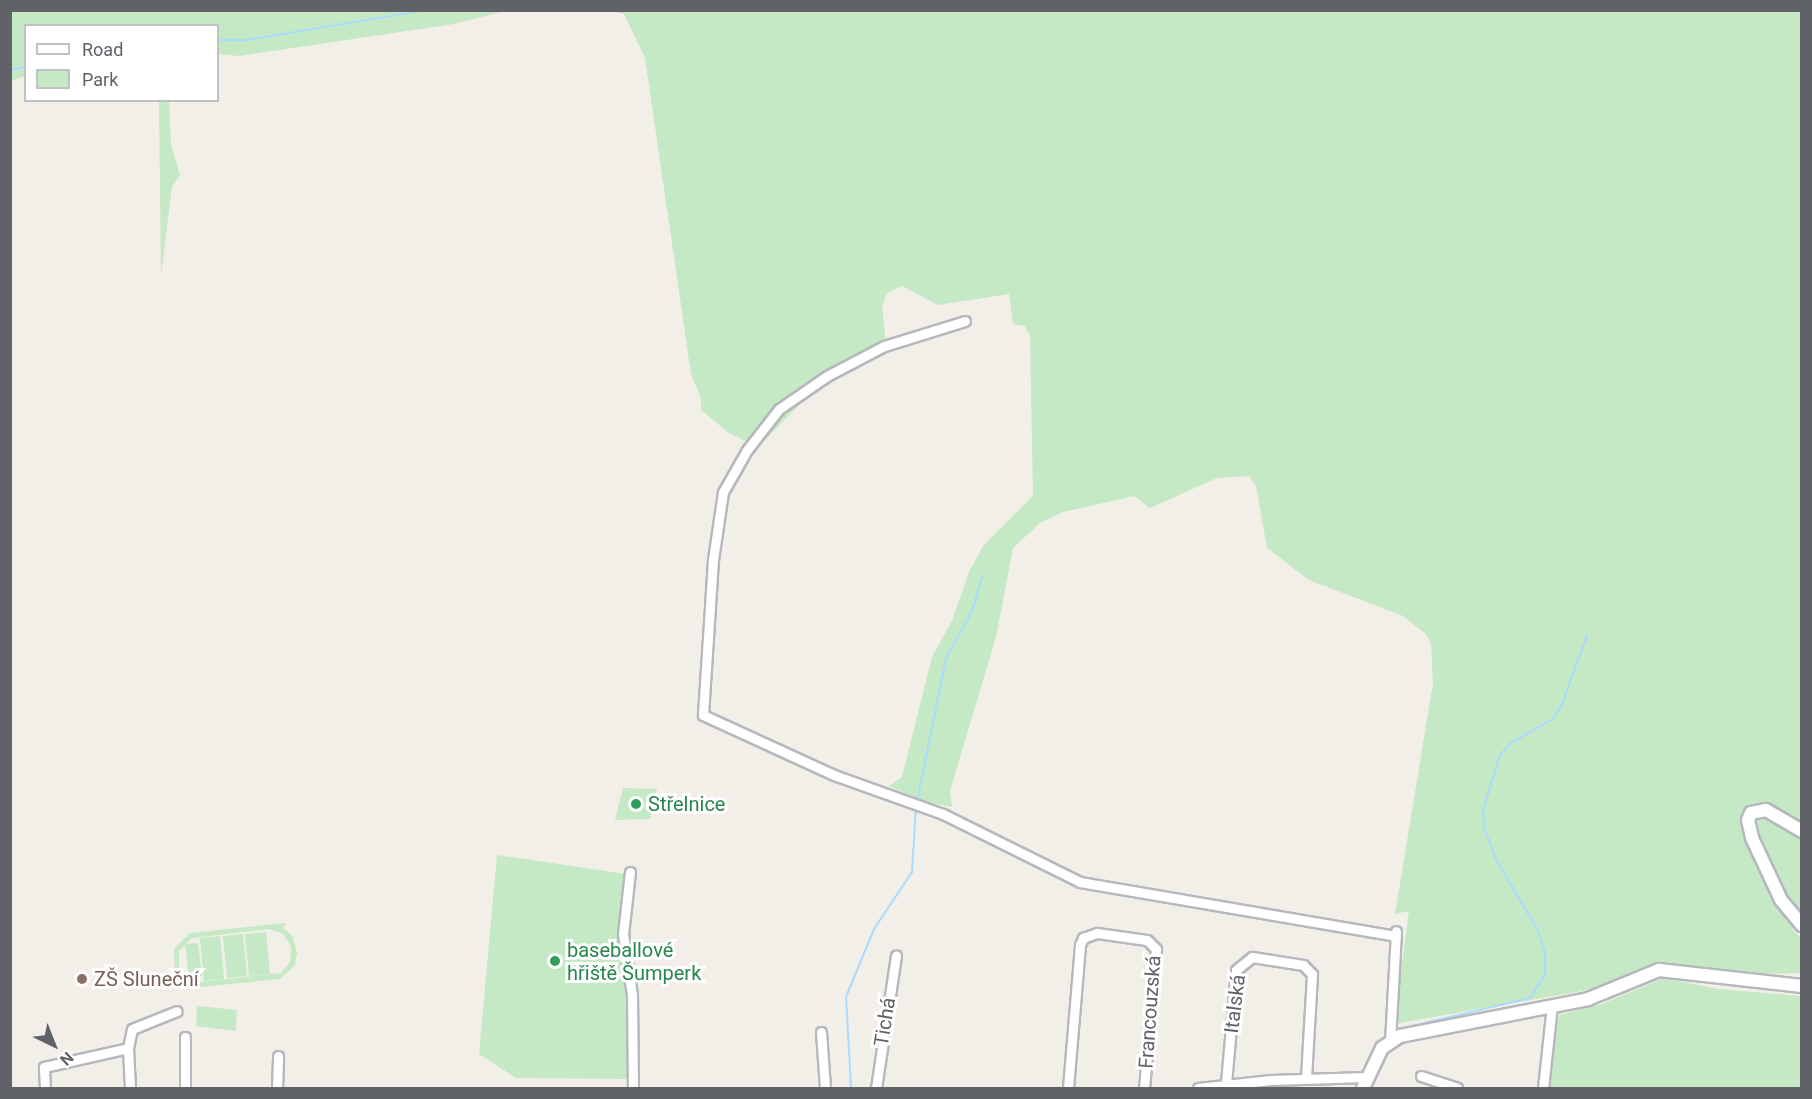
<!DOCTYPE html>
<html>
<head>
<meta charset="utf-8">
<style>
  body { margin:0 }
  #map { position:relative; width:1812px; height:1099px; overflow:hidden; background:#f1efe8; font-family:Roboto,sans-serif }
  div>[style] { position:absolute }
  .green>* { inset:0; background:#c5e8c5 }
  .stream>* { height:2px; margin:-1px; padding:0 1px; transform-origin:1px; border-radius:1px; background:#aadaff }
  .roads { filter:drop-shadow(2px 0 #b5b8bc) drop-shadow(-2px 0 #b5b8bc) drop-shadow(0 2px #b5b8bc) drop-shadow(0 -2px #b5b8bc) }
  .street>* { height:9px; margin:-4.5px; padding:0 4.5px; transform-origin:4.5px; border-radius:4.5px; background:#fff }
  .secondary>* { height:12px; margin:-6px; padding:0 6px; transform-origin:6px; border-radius:6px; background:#fff }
  .dots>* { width:16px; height:16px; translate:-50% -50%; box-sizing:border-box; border:3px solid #fff; border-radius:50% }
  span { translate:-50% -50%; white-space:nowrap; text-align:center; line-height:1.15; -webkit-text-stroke:6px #fff; paint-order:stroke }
  .leisure-label { font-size:20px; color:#27864d }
  .left { translate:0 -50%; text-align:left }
  .education-label { font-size:20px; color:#785e54 }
  .street-label { font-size:20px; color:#5f6368 }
  .frame { position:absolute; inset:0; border:12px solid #5f6368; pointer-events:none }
  .legend { position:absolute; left:24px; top:24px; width:195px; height:78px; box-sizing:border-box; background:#fff; border:2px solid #bfc1c3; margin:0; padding:8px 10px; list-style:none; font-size:18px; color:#5f6368 }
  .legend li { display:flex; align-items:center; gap:12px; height:30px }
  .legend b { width:30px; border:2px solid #bfc1c3 }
  .north { position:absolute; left:24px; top:1015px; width:60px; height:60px; -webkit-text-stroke:4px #fff; paint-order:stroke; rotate:137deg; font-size:16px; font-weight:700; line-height:24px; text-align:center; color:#5f6368 }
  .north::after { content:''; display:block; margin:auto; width:21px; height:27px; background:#5f6368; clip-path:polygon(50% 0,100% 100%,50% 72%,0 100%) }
</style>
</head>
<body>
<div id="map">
  <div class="green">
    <i style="clip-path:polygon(11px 10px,505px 10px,505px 11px,454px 24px,239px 56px,218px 54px,218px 26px,26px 26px,25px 76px,11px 81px)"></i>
    <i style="clip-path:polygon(610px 11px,1801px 11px,1802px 924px,1792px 929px,1801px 938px,1801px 973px,1755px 974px,1660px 965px,1636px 970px,1593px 989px,1394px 1024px,1409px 911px,1395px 914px,1433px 683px,1431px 644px,1427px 635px,1403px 616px,1309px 580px,1267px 548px,1256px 486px,1249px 476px,1217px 478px,1150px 508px,1134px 496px,1063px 512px,1040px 523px,1013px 548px,996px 637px,950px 791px,952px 807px,925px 802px,889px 786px,902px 777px,932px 657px,952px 621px,969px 572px,983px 546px,1033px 496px,1030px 336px,1025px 326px,1013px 324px,1009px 294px,938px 305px,902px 286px,887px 293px,882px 306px,887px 354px,850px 369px,804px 400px,758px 447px,729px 433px,701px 410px,701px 398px,691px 374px,645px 58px,624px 14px)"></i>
    <i style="clip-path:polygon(159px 101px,169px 101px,171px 145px,180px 175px,172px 187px,161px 276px)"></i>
    <i style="clip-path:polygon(623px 788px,657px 789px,650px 819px,615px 820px)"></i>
    <i style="clip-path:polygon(497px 855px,626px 874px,628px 1079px,516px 1078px,479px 1054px)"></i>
    <i style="clip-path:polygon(evenodd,286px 923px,283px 928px,293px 937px,297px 953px,295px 965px,280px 979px,200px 987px,185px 983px,175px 971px,174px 949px,190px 933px,286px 923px,270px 929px,283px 934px,291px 946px,290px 962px,281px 973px,201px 982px,188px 979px,179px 969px,179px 951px,192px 938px,270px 929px)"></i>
    <i style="clip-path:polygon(266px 932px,270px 974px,249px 976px,245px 934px)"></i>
    <i style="clip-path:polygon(243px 934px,247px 976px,227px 978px,223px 936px)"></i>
    <i style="clip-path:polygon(220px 936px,224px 979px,204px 981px,200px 938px)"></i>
    <i style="clip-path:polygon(198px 943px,202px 976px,189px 978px,185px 944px)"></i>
    <i style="clip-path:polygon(1664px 978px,1718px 989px,1801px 996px,1801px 1088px,1548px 1088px,1559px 1015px,1602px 1004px)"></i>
    <i style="clip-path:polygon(197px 1006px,237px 1010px,236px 1031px,196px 1026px)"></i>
  </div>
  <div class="stream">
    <i style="left:218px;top:40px;width:29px"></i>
    <i style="left:247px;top:40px;width:181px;rotate:-9.5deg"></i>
    <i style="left:10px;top:70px;width:16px;rotate:-11deg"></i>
    <i style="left:917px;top:802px;width:147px;rotate:-78.6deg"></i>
    <i style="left:946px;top:658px;width:54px;rotate:-61deg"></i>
    <i style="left:972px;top:611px;width:37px;rotate:-73deg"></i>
    <i style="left:1395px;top:1030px;width:139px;rotate:-13.3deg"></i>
    <i style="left:1530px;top:998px;width:27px;rotate:-57deg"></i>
    <i style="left:1545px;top:975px;width:22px;rotate:-90deg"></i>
    <i style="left:1545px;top:953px;width:25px;rotate:-108deg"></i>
    <i style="left:1537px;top:929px;width:81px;rotate:-120.4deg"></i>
    <i style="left:1496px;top:859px;width:34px;rotate:-111deg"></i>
    <i style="left:1484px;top:827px;width:17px;rotate:-93deg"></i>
    <i style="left:1483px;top:810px;width:58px;rotate:-72.8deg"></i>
    <i style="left:1500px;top:755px;width:16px;rotate:-47deg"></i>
    <i style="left:1511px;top:743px;width:48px;rotate:-29.7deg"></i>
    <i style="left:1553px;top:719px;width:17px;rotate:-59deg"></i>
    <i style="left:1562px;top:704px;width:73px;rotate:-70.1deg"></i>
    <i style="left:851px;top:1088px;width:91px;rotate:-93.1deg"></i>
    <i style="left:846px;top:997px;width:74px;rotate:-67.6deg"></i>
    <i style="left:874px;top:929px;width:69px;rotate:-56.3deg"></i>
    <i style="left:912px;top:872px;width:65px;rotate:-86.5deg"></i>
  </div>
  <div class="roads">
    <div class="street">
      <i style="left:965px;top:321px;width:85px;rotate:162.8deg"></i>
      <i style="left:884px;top:346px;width:64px;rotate:152.2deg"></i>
      <i style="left:827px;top:376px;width:58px;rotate:145.5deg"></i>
      <i style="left:779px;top:409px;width:52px;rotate:128deg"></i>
      <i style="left:747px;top:450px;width:48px;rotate:119.7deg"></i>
      <i style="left:723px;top:492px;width:69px;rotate:98.4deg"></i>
      <i style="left:713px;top:560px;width:155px;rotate:93.7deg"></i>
      <i style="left:703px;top:715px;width:144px;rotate:24.6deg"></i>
      <i style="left:834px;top:775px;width:116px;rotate:19.7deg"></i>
      <i style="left:943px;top:814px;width:153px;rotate:26.4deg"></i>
      <i style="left:1080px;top:882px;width:320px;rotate:9.7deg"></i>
      <i style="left:630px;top:872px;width:62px;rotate:96.4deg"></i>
      <i style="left:623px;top:934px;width:62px;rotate:81.6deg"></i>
      <i style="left:632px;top:995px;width:93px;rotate:89.4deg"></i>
      <i style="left:821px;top:1032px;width:56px;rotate:85.9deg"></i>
      <i style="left:1390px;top:1042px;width:111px;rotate:-86.9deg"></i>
      <i style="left:1421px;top:1076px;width:38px;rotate:18deg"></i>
      <i style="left:1226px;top:1083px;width:113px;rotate:-84.9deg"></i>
      <i style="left:1236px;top:970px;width:21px;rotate:-39deg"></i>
      <i style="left:1252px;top:957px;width:52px;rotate:8.9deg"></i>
      <i style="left:1303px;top:965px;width:13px;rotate:45deg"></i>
      <i style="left:1312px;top:974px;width:103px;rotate:93.3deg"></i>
      <i style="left:45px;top:1088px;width:21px;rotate:-93deg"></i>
      <i style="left:44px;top:1067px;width:86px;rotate:-12.7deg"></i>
      <i style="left:130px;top:1088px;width:40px;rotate:-92.9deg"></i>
      <i style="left:128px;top:1048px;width:19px;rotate:-78deg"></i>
      <i style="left:132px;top:1029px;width:48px;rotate:-21.8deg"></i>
      <i style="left:185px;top:1088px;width:51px;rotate:-90deg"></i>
      <i style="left:277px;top:1088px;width:32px;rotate:-88deg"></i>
      <i style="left:876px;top:1088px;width:134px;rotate:-81.4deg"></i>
      <i style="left:1068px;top:1088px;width:144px;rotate:-85.2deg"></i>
      <i style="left:1080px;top:945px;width:8px;rotate:-67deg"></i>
      <i style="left:1083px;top:938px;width:15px;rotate:-20deg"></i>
      <i style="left:1097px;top:933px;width:50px;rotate:8deg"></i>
      <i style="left:1147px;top:940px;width:13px;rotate:45deg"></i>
      <i style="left:1156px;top:949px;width:140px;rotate:94.9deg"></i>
      <i style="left:1198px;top:1088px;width:73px;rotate:-6.3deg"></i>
      <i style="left:1271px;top:1080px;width:96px;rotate:-1.8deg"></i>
      <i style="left:1543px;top:1088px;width:83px;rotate:-83.8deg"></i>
    </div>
    <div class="secondary">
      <i style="left:1802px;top:831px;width:42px;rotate:-149.7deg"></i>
      <i style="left:1766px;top:810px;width:15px;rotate:169deg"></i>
      <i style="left:1751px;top:813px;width:8px;rotate:113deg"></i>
      <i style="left:1748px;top:820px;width:18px;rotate:77deg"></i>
      <i style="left:1752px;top:838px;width:68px;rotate:64.9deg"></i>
      <i style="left:1781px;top:900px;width:33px;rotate:50deg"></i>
      <i style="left:1363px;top:1088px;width:44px;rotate:-64.6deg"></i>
      <i style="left:1382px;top:1048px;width:22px;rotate:-34deg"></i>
      <i style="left:1400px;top:1036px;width:192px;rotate:-11.1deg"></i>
      <i style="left:1588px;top:999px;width:77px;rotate:-22.2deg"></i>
      <i style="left:1659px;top:970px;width:144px;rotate:6.4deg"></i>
    </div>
  </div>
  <div class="dots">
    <i style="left:636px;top:804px;background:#2e9e5b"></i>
    <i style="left:555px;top:961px;background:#2e9e5b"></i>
    <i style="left:82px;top:979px;background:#8d6e63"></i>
  </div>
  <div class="leisure-label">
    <span class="left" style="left:648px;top:804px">Střelnice</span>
    <span class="left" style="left:567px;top:962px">baseballové<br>hřiště Šumperk</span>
  </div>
  <div class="education-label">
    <span class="left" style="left:94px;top:979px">ZŠ Sluneční</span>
  </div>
  <div class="street-label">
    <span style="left:1235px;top:1004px;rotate:-83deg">Italská</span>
    <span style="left:1150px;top:1012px;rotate:-86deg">Francouzská</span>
    <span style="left:885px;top:1022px;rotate:-81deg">Tichá</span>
  </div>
  <div class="frame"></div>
  <ul class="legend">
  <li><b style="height:8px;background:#fff"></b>Road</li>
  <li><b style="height:16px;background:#c5e8c5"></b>Park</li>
  </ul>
  <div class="north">N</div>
</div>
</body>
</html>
